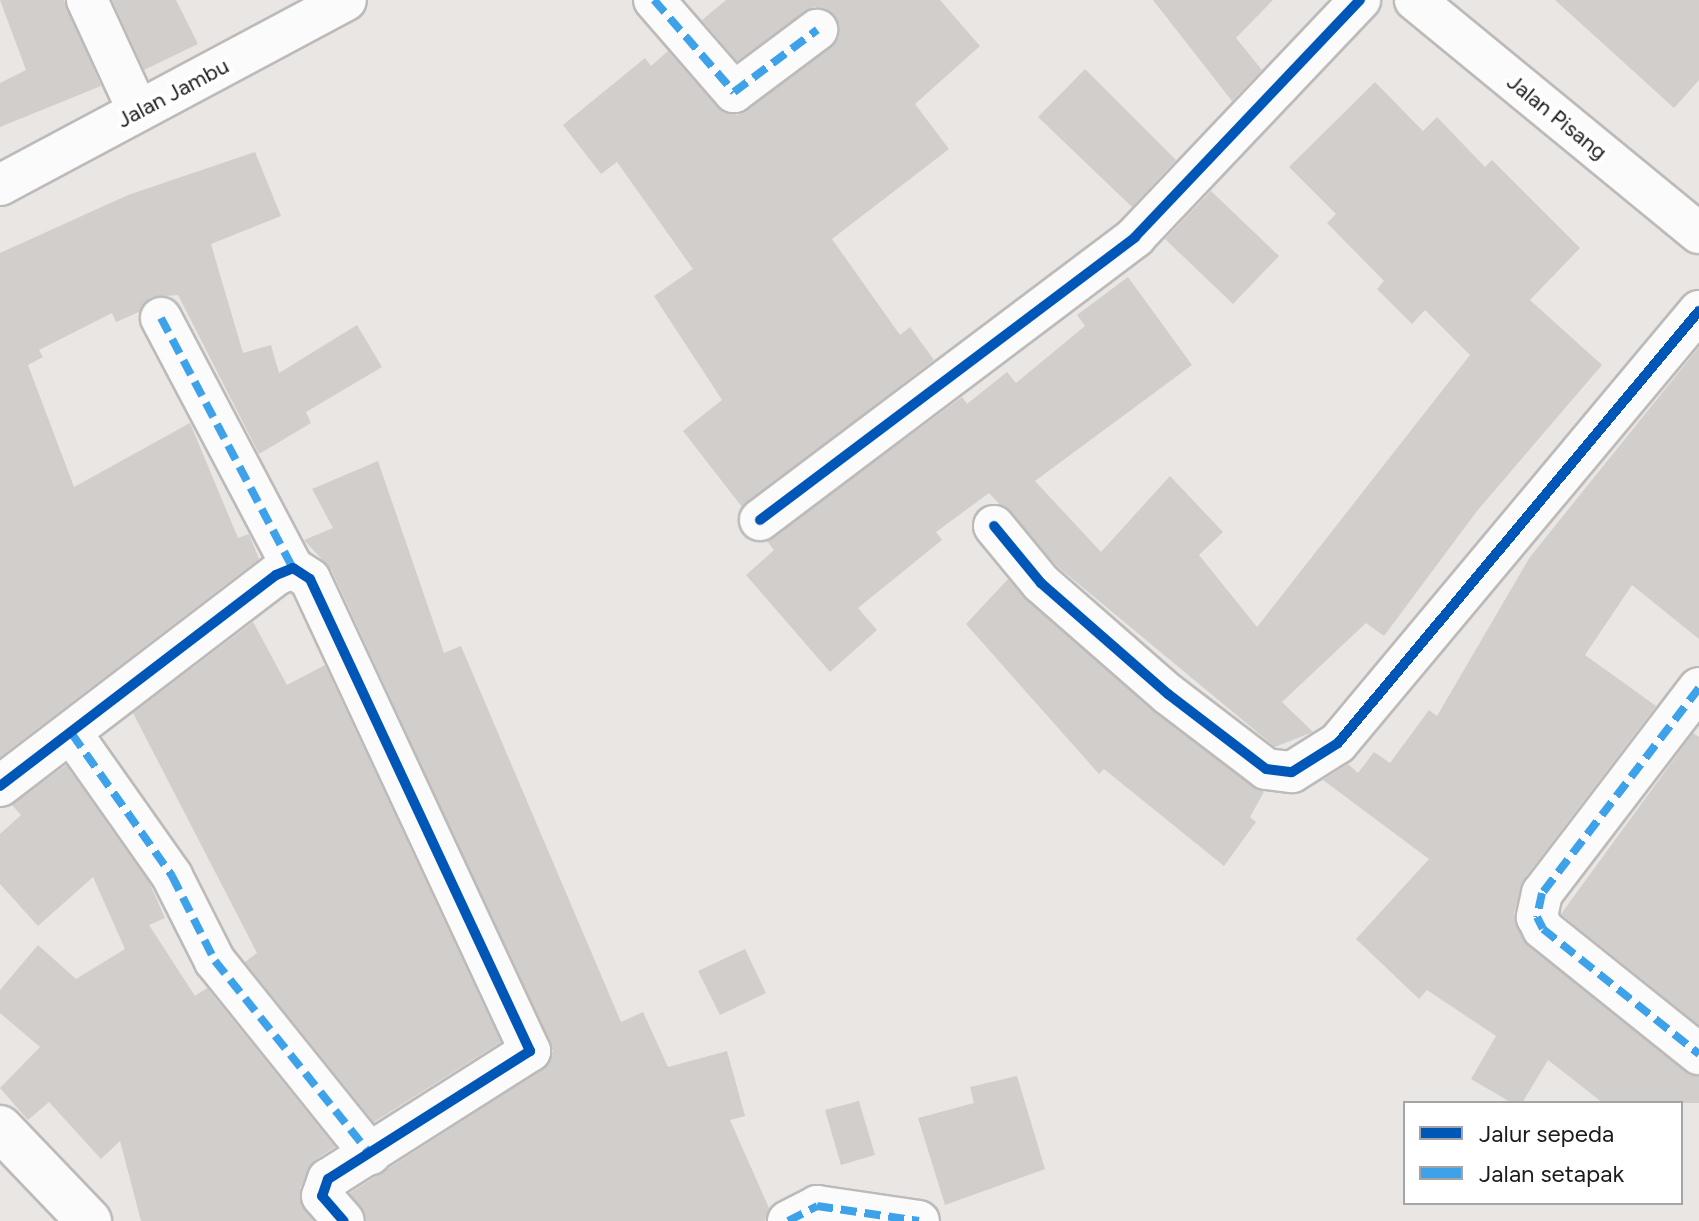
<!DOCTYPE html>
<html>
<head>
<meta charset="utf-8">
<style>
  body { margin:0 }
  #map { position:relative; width:1699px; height:1221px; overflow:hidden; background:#eae6e3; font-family:Figtree,sans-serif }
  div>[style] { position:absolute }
  .building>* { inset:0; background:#d2cecc }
  .roads { filter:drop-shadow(2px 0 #bdbbba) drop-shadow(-2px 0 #bdbbba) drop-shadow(0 2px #bdbbba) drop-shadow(0 -2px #bdbbba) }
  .minor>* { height:40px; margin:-20px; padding:0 20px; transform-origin:20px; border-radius:20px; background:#fcfbfb }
  .tertiary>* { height:44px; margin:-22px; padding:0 22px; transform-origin:22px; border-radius:22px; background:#fcfbfb }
  .quiet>* { height:8px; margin-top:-4px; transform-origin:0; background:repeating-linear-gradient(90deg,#3da2ea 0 16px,transparent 0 24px) }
  .cycleway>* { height:10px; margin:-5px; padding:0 5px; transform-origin:5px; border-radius:5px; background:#0057b8 }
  span { translate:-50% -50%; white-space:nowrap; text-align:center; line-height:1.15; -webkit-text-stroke:8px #fff; paint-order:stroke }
  .street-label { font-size:22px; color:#1b1b1b }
  .legend { position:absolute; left:1403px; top:1101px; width:280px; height:104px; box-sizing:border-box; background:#fff; border:2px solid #a4a4a4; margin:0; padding:10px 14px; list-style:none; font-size:24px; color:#1b1b1b }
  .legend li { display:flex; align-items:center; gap:16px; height:40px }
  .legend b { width:40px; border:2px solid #a4a4a4 }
</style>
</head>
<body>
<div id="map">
  <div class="building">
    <i style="clip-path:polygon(0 0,64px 0,101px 86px,0 127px,0 83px,26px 70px)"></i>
    <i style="clip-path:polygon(112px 0,176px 0,198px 44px,144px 70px)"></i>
    <i style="clip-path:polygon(726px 0,940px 0,980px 46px,915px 104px,949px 149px,832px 239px,900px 335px,910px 327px,934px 360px,742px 507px,683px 431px,722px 400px,654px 296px,693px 269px,617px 162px,601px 174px,563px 125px,645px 58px,651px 66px,668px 51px,717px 107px,738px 115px,838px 38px,835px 16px,814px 7px,737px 61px,702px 20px)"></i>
    <i style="clip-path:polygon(1153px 0,1273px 0,1236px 38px,1262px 70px,1232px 101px)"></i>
    <i style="clip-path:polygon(1555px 0,1699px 0,1699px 80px,1674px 108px)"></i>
    <i style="clip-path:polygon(1085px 69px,1176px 160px,1132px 207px,1038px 117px)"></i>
    <i style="clip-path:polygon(1375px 82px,1423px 131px,1437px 117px,1485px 167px,1492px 160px,1580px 248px,1530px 300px,1602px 365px,1477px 511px,1384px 636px,1366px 623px,1282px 702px,1313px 732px,1275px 747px,1058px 567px,989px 493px,936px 532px,942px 540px,858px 608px,877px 630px,830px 672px,746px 575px,774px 550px,767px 541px,962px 397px,967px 404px,1007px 372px,1016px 383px,1085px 326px,1077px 315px,1128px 277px,1192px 365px,1035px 481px,1101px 552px,1170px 476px,1223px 532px,1199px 555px,1257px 627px,1470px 355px,1425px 310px,1412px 324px,1377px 289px,1384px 281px,1327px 223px,1336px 214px,1289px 167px)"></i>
    <i style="clip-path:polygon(255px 152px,281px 216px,211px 244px,243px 353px,271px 345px,279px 373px,357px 325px,382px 367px,306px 412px,311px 423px,259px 454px,178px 295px,151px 297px,139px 312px,116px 322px,112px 313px,39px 350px,43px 357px,28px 365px,74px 487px,190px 423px,238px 538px,249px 534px,259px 559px,0 757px,0 253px,128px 195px)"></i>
    <i style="clip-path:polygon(1211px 191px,1279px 256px,1233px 304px,1165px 239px)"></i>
    <i style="clip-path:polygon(1699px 347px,1699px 639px,1632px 585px,1585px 655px,1656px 706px,1524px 879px,1514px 913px,1529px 947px,1699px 1076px,1699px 1103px,1603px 1103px,1548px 1060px,1522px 1103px,1512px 1103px,1471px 1079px,1496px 1036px,1427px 990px,1419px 999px,1356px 939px,1429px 859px,1323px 780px,1348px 764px,1358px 773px,1374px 752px,1390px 763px,1429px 710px,1437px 716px,1530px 557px)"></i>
    <i style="clip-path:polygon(378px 461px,444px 653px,461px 646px,621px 1022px,643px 1012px,668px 1067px,727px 1051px,745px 1116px,730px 1120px,769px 1208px,765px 1221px,366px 1221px,350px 1193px,542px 1070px,553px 1051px,331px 569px,304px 540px,333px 528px,312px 489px)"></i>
    <i style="clip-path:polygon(1008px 579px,1153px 711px,1264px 792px,1250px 817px,1256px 822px,1224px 866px,1104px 769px,1099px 774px,966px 624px)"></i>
    <i style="clip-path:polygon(253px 622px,287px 685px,325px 665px,501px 1042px,374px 1122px,245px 962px,257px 953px,133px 713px)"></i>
    <i style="clip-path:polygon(1693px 733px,1699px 737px,1699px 1025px,1561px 914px)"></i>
    <i style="clip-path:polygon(66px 765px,150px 884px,165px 918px,149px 925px,195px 996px,207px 988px,335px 1147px,315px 1160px,300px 1188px,313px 1221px,141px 1221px,120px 1141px,101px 1159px,49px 1102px,28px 1120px,0 1088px,40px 1047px,0 1013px,0 990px,38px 945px,76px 979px,125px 949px,93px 877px,38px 926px,0 884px,0 834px,21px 815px,12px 805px)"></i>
    <i style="clip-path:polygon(745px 949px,766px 993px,720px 1015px,698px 971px)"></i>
    <i style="clip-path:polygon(1017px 1076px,1045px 1169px,945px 1205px,918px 1118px,974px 1103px,970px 1087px)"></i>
    <i style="clip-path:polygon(859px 1101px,875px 1155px,841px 1165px,825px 1110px)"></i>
  </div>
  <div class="roads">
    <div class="minor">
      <i style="left:87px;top:0;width:122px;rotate:65.3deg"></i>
      <i style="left:654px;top:0;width:122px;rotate:49deg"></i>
      <i style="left:734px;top:92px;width:104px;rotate:-36.8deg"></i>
      <i style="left:1415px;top:0;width:367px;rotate:39.4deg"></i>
      <i style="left:0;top:185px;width:392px;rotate:-28.1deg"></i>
      <i style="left:161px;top:318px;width:283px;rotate:62.2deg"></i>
      <i style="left:760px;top:520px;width:470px;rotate:-37deg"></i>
      <i style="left:1135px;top:237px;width:327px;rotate:-46.5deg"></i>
      <i style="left:994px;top:526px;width:74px;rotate:50.5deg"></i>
      <i style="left:1041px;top:583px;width:169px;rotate:41.2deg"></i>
      <i style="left:1168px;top:694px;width:123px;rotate:37.4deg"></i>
      <i style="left:1266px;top:769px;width:26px;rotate:7deg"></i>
      <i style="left:1292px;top:772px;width:54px;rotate:-32.2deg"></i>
      <i style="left:1338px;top:743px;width:563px;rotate:-50.12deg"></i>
      <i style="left:1699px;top:688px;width:258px;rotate:127.4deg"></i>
      <i style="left:1542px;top:893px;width:25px;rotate:102deg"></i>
      <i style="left:1537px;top:917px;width:13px;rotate:63deg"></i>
      <i style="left:1543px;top:929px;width:200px;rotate:38.7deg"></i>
      <i style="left:72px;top:734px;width:174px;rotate:54.8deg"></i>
      <i style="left:172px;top:876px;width:95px;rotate:63.2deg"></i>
      <i style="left:215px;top:961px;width:248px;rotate:51.2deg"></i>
      <i style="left:0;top:786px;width:347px;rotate:-37.4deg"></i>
      <i style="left:276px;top:575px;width:18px;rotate:-22deg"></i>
      <i style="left:293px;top:568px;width:20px;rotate:33deg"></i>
      <i style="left:310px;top:579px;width:521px;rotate:65.01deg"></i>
      <i style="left:530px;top:1051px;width:239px;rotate:147.6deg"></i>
      <i style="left:328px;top:1179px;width:18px;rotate:109deg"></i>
      <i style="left:322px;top:1196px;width:33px;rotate:49deg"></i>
      <i style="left:788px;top:1221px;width:33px;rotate:-27deg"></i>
      <i style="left:817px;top:1206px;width:103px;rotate:8.4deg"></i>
    </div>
    <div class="tertiary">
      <i style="left:0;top:1128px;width:129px;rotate:46.3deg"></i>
    </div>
  </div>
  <div class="quiet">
    <i style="left:654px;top:0;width:122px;rotate:49deg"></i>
    <i style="left:734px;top:92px;width:104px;rotate:-36.8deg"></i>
    <i style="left:161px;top:318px;width:283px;rotate:62.2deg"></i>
    <i style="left:1699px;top:688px;width:258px;rotate:127.4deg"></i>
    <i style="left:1542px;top:893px;width:25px;rotate:102deg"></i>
    <i style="left:1537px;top:917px;width:13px;rotate:63deg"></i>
    <i style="left:1543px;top:929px;width:200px;rotate:38.7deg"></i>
    <i style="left:72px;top:734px;width:174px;rotate:54.8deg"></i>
    <i style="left:172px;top:876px;width:95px;rotate:63.2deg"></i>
    <i style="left:215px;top:961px;width:248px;rotate:51.2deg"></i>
    <i style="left:788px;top:1221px;width:33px;rotate:-27deg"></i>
    <i style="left:817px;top:1206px;width:103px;rotate:8.4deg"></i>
  </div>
  <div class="cycleway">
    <i style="left:760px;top:520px;width:470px;rotate:-37deg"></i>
    <i style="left:1135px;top:237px;width:327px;rotate:-46.5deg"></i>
    <i style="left:994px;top:526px;width:74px;rotate:50.5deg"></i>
    <i style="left:1041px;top:583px;width:169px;rotate:41.2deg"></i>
    <i style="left:1168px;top:694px;width:123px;rotate:37.4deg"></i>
    <i style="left:1266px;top:769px;width:26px;rotate:7deg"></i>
    <i style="left:1292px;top:772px;width:54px;rotate:-32.2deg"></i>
    <i style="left:1338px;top:743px;width:563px;rotate:-50.12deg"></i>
    <i style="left:0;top:786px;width:347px;rotate:-37.4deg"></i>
    <i style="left:276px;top:575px;width:18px;rotate:-22deg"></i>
    <i style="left:293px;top:568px;width:20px;rotate:33deg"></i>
    <i style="left:310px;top:579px;width:521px;rotate:65.01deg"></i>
    <i style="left:530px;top:1051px;width:239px;rotate:147.6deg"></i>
    <i style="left:328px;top:1179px;width:18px;rotate:109deg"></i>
    <i style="left:322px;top:1196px;width:33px;rotate:49deg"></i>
  </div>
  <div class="street-label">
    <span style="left:173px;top:93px;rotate:-28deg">Jalan Jambu</span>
    <span style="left:1557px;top:117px;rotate:39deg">Jalan Pisang</span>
  </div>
  <ul class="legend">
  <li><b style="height:10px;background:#0057b8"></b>Jalur sepeda</li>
  <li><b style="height:10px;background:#3da2ea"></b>Jalan setapak</li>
  </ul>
</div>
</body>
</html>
